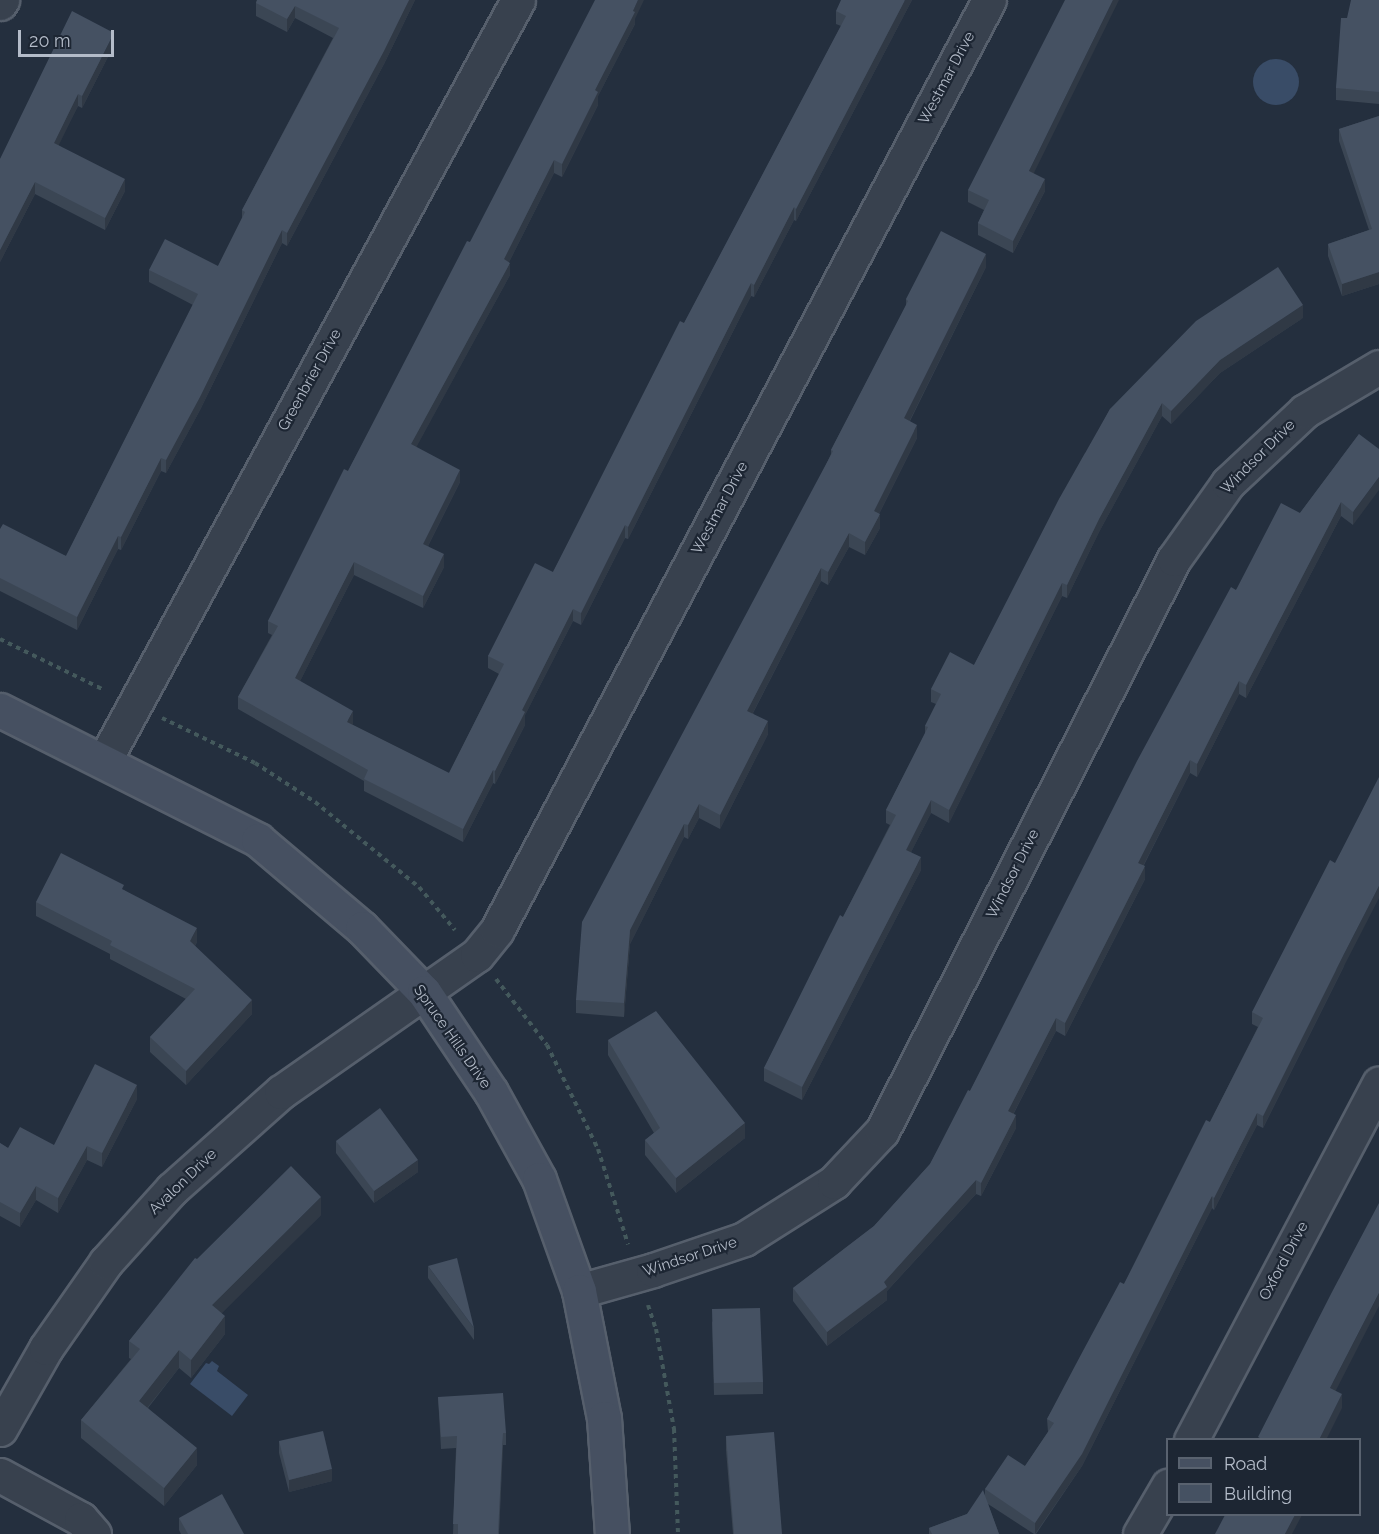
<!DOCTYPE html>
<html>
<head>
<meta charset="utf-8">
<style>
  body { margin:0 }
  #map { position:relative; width:1379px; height:1534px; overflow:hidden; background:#242f3e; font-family:Raleway,sans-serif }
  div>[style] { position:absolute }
  .water>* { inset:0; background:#394c67 }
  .round { border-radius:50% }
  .path>* { height:4px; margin-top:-2px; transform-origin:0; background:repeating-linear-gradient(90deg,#44595c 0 4.5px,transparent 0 9px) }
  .roads { filter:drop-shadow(2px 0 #565f6c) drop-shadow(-2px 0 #565f6c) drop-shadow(0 2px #565f6c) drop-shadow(0 -2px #565f6c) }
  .minor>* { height:33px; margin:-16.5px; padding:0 16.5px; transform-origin:16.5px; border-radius:16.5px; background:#38414e }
  .tertiary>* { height:33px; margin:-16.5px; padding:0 16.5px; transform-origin:16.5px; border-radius:16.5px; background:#38414e }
  .secondary>* { height:33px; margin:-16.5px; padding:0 16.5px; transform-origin:16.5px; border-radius:16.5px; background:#465061 }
  .wall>* { inset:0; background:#3b4654 }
  .shaded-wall>* { inset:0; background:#303945 }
  .building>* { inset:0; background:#455162 }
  span { translate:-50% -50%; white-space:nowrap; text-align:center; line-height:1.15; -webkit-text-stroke:4.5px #1d2633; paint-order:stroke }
  .street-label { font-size:15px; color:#b4bcc9 }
  .legend { position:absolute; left:1166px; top:1438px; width:195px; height:78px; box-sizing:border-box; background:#1d2633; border:2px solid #59626f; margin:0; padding:8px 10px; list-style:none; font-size:18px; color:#b4bcc9 }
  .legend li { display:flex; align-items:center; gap:12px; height:30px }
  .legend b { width:30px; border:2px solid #59626f }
  .scale { position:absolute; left:18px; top:30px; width:96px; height:27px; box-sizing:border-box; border:3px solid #b4bcc9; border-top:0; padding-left:8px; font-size:18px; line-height:21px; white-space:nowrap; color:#b4bcc9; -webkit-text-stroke:4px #1d2633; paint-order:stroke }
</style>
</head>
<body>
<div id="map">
  <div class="water">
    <i class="round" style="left:1253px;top:59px;width:46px;height:46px"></i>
    <i style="clip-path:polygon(212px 1361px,219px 1366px,217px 1371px,248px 1395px,232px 1416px,190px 1384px,206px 1363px,209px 1364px)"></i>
  </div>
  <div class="path">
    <i style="left:0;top:639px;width:116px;rotate:26.1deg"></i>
    <i style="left:162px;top:718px;width:103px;rotate:25.8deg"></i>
    <i style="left:255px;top:763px;width:72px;rotate:33deg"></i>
    <i style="left:315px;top:802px;width:134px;rotate:39.3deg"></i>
    <i style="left:419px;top:887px;width:56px;rotate:50.1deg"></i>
    <i style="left:496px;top:979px;width:83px;rotate:52.3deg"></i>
    <i style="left:547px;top:1045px;width:116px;rotate:63.9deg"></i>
    <i style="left:598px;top:1149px;width:100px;rotate:72.5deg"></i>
    <i style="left:648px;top:1305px;width:25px;rotate:72deg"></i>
    <i style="left:656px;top:1329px;width:102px;rotate:79.8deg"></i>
    <i style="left:674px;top:1429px;width:105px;rotate:87.8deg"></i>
  </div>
  <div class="roads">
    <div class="minor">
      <i style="left:0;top:3px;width:4px;rotate:-56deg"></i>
      <i style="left:579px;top:1291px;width:77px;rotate:-15.8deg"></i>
      <i style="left:653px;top:1270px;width:96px;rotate:-18.8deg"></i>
      <i style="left:744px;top:1239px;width:107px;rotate:-32.3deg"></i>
      <i style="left:834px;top:1182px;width:70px;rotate:-46.7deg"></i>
      <i style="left:882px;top:1131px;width:642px;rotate:-62.96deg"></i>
      <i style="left:1174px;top:559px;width:93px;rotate:-54.6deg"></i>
      <i style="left:1228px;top:483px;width:105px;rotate:-43.1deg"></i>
      <i style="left:1305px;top:411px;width:86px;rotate:-30.7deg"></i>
      <i style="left:0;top:1429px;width:93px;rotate:-60.4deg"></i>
      <i style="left:46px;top:1348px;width:105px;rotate:-55.1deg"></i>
      <i style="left:106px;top:1262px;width:98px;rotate:-47.9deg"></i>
      <i style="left:172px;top:1189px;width:146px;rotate:-41.7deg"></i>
      <i style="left:281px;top:1092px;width:239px;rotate:-35deg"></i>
      <i style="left:477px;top:955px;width:32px;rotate:-51deg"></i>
      <i style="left:497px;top:930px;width:1052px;rotate:-62.12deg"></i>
      <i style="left:1191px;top:1440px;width:403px;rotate:-62.2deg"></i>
      <i style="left:0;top:1475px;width:92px;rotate:28.5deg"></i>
      <i style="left:81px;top:1519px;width:20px;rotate:49deg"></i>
      <i style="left:1140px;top:1534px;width:56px;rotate:-59.7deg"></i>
    </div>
    <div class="tertiary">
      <i style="left:104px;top:761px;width:866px;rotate:-61.45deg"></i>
    </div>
    <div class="secondary">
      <i style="left:0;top:710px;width:289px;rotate:26.7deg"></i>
      <i style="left:258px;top:840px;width:136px;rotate:40.2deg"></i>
      <i style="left:362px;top:928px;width:89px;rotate:45.9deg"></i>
      <i style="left:424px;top:992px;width:120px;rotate:56.2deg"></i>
      <i style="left:491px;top:1092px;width:99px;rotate:61.1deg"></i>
      <i style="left:539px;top:1179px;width:119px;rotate:70.3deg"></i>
      <i style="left:579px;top:1291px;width:129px;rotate:78.9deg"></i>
      <i style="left:604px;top:1418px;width:116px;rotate:86.1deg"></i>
    </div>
  </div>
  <div class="wall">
    <i style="clip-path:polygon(257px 0,415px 0,384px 64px,287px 246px,282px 243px,200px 410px,166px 473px,161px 471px,121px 550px,118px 549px,77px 630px,0 591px,0 529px,66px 556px,193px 305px,149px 282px,149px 270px,218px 266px,242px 218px,242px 210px,333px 38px,295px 18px,287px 32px,256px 16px,256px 3px)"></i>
    <i style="clip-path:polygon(912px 0,796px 221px,794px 220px,754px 297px,751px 296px,628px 539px,625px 538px,581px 625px,573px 621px,525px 715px,525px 725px,495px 784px,493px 783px,463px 842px,364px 791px,364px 781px,238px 709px,238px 697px,272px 635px,268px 633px,268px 621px,470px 242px,635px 19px,635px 24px,598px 96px,598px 105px,562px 177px,554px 173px,509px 262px,510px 275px,416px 447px,460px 482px,428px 546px,444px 567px,423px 608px,354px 575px,300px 681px,353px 725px,449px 773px,499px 674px,488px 668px,488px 656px,553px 572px,841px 26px,836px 24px,836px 11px)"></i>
    <i style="clip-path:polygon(1379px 0,1379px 104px,1336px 100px,1336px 88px,1347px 18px)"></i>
    <i style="clip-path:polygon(114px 45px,82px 108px,78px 106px,58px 145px,125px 191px,105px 230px,35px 194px,0 262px,0 159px)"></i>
    <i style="clip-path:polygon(1379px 116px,1379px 284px,1342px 296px,1328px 256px,1328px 244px,1369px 230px,1339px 141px,1339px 129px)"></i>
    <i style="clip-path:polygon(1033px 173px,1045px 191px,1013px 253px,978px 235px,978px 223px,984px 210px,968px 202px,968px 190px)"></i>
    <i style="clip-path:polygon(986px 267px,910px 421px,917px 438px,879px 514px,880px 528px,865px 555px,849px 547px,828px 585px,821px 581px,753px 713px,768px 734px,720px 829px,699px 818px,688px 839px,684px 837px,630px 944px,624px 1017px,576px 1013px,576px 1000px,831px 454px,831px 450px,906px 306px,906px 299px)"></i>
    <i style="clip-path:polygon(1303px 318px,1220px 373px,1171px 424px,1162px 416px,1099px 532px,1067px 598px,1062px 596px,949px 823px,931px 813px,911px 852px,921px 870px,802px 1100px,764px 1081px,764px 1068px,843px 917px,890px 825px,886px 823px,886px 810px,925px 734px,925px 726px,936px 704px,931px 702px,931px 689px,974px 665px,1110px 409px)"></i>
    <i style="clip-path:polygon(1359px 434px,1353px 525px,1341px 516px,1246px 698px,1239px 694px,1197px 777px,1190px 773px,1144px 865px,1145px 879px,1065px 1036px,1056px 1031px,1014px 1113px,1016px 1128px,981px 1196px,976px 1194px,887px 1291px,887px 1300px,827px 1346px,793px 1301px,793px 1288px,874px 1226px,930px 1164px,970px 1091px,1236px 590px,1300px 513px)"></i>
    <i style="clip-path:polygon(124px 890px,197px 942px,195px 946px,252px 1014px,186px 1085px,150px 1052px,150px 1037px,186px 999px,110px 959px,110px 954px,36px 916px,36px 902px)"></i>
    <i style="clip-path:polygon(1344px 966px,1263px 1128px,1257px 1125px,1214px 1210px,1212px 1208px,1082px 1466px,1036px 1534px,1034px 1534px,988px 1504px,999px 1534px,929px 1534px,929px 1528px,967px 1514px,985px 1495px,985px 1489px,1025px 1466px,1048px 1432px,1047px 1419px,1124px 1284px,1210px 1122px,1258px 1027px,1252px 1024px,1252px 1012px)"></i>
    <i style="clip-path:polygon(608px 1040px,745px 1138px,676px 1193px,645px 1155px,645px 1140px,654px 1133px,608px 1055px)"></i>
    <i style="clip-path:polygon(137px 1099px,102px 1167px,87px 1160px,58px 1213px,36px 1200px,20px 1227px,0 1216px,0 1143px,8px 1148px,54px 1145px)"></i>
    <i style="clip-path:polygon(336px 1141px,418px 1172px,374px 1203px,336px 1153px)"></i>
    <i style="clip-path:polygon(321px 1215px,221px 1313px,225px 1334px,191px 1378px,179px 1368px,148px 1408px,197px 1465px,164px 1506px,81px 1438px,81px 1420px,131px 1359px,129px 1358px,129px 1341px,197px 1259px)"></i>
    <i style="clip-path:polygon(428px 1266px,474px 1328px,474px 1340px,428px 1278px)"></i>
    <i style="clip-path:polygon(712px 1321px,763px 1382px,763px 1394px,714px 1395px)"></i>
    <i style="clip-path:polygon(438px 1397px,506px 1433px,506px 1445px,503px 1445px,499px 1534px,453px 1534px,456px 1448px,441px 1449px)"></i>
    <i style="clip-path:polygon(726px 1436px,782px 1534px,733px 1534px,726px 1450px)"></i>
    <i style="clip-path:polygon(279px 1441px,332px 1481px,289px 1492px,279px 1453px)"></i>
    <i style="clip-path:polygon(179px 1518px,244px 1534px,181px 1534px,179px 1530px)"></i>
  </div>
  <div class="shaded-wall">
    <i style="clip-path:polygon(409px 0,415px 0,384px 64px,287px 246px,287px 233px)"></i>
    <i style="clip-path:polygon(638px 0,644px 0,635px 19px,635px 24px,598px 96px,598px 105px,562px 177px,562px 164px,595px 90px)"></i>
    <i style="clip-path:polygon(905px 0,912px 0,796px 221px,796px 209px)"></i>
    <i style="clip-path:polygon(1113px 0,1119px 0,1029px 183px,1029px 171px)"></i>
    <i style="clip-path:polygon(295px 6px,295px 18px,287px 32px,287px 19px)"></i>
    <i style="clip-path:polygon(114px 33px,114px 45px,82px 108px,82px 96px)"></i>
    <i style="clip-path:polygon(78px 94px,78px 106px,54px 155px,54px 143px)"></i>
    <i style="clip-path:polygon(554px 160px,554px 173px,504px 272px,504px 259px)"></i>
    <i style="clip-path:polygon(125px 179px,125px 191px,105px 230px,105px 218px)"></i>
    <i style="clip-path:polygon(1045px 179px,1045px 191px,1013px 253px,1013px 241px)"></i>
    <i style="clip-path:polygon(35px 182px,35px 194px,0 262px,0 250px)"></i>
    <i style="clip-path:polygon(794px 207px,794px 220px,754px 297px,754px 285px)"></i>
    <i style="clip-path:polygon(282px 230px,282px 243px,200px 410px,166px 473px,166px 460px)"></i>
    <i style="clip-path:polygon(986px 254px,986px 267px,904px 432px,904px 418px)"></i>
    <i style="clip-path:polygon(510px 263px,510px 275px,411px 457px,411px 444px)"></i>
    <i style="clip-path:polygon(1379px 272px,1379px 284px,1342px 296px,1342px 284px)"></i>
    <i style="clip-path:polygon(751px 283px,751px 296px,628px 539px,628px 527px)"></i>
    <i style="clip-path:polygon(1303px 305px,1303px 318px,1220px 373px,1171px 424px,1171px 411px,1220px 360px)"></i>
    <i style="clip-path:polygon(1162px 403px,1162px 416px,1099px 532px,1067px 598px,1067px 585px,1099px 519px)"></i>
    <i style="clip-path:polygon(917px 425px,917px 438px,874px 524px,874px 511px)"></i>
    <i style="clip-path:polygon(161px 458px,161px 471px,121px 550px,121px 537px)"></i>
    <i style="clip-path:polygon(460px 470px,460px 482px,423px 556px,423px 544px)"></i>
    <i style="clip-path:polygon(1379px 477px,1379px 490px,1353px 525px,1353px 512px)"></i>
    <i style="clip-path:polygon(1341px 502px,1341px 516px,1246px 698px,1246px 685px)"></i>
    <i style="clip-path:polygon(880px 514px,880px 528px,865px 555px,865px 542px)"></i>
    <i style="clip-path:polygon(625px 525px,625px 538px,581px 625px,581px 613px)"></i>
    <i style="clip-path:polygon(849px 533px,849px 547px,828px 585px,828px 572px)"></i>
    <i style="clip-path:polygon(118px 536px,118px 549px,77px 630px,77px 617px)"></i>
    <i style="clip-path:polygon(444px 554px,444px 567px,423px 608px,423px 596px)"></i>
    <i style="clip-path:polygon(354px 562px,354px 575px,295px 691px,295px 678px)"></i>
    <i style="clip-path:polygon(821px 568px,821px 581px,747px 724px,747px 711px)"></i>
    <i style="clip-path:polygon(1062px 583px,1062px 596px,949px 823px,949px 810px)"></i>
    <i style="clip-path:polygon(573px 609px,573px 621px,525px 715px,525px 725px,495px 784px,495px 771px,522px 710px)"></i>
    <i style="clip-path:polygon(1239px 681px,1239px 694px,1197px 777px,1197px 764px)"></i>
    <i style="clip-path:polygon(353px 711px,353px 724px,347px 734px,347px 722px)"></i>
    <i style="clip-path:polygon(768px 721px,768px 734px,720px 829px,720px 815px)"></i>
    <i style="clip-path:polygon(1190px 760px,1190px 773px,1138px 876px,1138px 863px)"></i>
    <i style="clip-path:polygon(493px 770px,493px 783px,463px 842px,463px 829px)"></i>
    <i style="clip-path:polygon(931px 800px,931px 813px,906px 862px,906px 850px)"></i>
    <i style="clip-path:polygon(699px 804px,699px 818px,688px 839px,688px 825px)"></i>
    <i style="clip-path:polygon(684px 824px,684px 837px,630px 944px,624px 1017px,624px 1003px,630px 930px)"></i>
    <i style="clip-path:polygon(921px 857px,921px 870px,802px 1100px,802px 1087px)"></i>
    <i style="clip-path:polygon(1145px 866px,1145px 879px,1065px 1036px,1065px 1023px)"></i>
    <i style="clip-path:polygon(1379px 886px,1379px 898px,1344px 966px,1263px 1128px,1263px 1116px,1344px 954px)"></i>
    <i style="clip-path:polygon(197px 928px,197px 942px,190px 955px,190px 941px)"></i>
    <i style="clip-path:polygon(252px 1000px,252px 1014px,186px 1085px,186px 1071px)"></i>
    <i style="clip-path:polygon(1056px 1018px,1056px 1031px,1008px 1124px,1008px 1111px)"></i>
    <i style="clip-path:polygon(137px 1085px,137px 1099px,102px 1167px,102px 1153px)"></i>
    <i style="clip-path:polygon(1257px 1113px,1257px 1125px,1214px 1210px,1214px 1198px)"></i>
    <i style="clip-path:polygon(1016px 1115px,1016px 1128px,981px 1196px,981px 1183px)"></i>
    <i style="clip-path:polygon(745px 1123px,745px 1138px,676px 1193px,676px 1178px)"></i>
    <i style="clip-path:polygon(87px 1146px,87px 1160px,58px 1213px,58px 1198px)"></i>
    <i style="clip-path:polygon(418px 1160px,418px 1172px,374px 1203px,374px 1191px)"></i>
    <i style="clip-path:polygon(976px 1180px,976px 1194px,887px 1291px,887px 1300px,827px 1346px,827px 1332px,884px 1282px)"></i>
    <i style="clip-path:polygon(36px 1186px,36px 1200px,20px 1227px,20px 1213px)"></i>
    <i style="clip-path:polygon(1212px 1196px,1212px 1208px,1082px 1466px,1035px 1534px,1035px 1523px)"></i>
    <i style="clip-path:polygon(321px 1197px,321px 1215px,212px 1323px,212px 1305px)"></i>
    <i style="clip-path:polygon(1379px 1293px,1379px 1306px,1330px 1402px,1330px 1388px)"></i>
    <i style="clip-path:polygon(225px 1316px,225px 1334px,191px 1378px,191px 1360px)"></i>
    <i style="clip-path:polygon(179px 1350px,179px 1368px,139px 1418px,139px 1401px)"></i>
    <i style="clip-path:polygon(1342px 1394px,1342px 1408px,1326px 1440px,1319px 1440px)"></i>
    <i style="clip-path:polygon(503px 1433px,503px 1445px,498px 1534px)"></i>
    <i style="clip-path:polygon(197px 1448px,197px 1465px,164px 1506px,164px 1488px)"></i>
    <i style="clip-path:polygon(332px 1469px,332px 1481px,289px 1492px,289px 1480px)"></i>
    <i style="clip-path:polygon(1295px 1515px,1302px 1515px,1292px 1534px,1285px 1534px)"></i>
  </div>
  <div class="building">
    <i style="clip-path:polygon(257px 0,409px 0,384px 51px,287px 233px,282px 230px,200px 397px,166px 460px,161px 458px,121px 537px,118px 536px,77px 617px,0 578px,0 529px,3px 524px,66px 556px,198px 294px,149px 270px,165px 239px,218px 266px,245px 212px,242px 210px,339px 28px,295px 6px,287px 19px,256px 3px)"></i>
    <i style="clip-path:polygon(595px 0,638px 0,633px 11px,635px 12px,595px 90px,598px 92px,562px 164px,554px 160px,504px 259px,510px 263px,411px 444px,460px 470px,423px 544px,444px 554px,423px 596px,354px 562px,295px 678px,353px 711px,347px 722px,449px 773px,504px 664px,488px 656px,535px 563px,553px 572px,680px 321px,684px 323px,846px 16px,836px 11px,841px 0,905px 0,796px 209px,794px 207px,754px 285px,751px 283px,628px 527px,625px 525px,581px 613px,573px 609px,522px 710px,525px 712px,495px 771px,493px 770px,463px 829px,364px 779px,368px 770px,238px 697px,278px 626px,268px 621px,344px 469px,348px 471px,467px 241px,470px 242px)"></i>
    <i style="clip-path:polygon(1065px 0,1113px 0,1029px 171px,1045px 179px,1013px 241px,978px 223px,989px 200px,968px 190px)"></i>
    <i style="clip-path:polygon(1351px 0,1379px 0,1379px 92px,1336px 88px,1341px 18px,1347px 18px)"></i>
    <i style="clip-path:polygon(72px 11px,114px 33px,82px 96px,78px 94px,54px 143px,125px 179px,105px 218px,35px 182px,0 250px,0 159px)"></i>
    <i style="clip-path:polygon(1379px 116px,1379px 272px,1342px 284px,1328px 244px,1372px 229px,1339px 129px)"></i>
    <i style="clip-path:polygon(941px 231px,986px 254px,904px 418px,917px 425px,874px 511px,880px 514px,865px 542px,849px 533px,828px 572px,821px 568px,747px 711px,768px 721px,720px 815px,699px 804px,688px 825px,684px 824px,630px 930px,624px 1003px,576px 1000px,582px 922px,833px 451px,831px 450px,908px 301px,906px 299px)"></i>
    <i style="clip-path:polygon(1278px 267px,1303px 305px,1220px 360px,1171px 411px,1162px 403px,1099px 519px,1067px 585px,1062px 583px,949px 810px,931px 800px,906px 850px,921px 857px,802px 1087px,764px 1068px,840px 915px,843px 917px,896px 815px,886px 810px,928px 727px,925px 726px,941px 694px,931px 689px,950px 652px,974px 665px,1059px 499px,1110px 409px,1196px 321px)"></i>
    <i style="clip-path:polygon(1359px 434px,1379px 449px,1379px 477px,1353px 512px,1341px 502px,1246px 685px,1239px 681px,1197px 764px,1190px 760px,1138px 863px,1145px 866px,1065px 1023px,1056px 1018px,1008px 1111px,1016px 1115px,981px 1183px,976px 1180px,884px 1282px,887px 1287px,827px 1332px,793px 1288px,874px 1226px,930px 1164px,968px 1090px,970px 1091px,1137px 761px,1231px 587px,1236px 590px,1281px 503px,1300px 513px)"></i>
    <i style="clip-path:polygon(1379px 777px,1379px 886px,1344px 954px,1263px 1116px,1257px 1113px,1214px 1198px,1212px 1196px,1082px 1454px,1035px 1523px,985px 1489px,1008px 1455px,1025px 1466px,1054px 1423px,1047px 1419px,1076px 1364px,1120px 1282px,1124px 1284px,1206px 1120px,1210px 1122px,1263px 1018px,1252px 1012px,1330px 860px,1335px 863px)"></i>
    <i style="clip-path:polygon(61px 853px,124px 885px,122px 889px,197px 928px,190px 941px,252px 1000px,186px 1071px,150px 1037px,195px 989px,110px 945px,112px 941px,36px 902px)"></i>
    <i style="clip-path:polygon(656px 1011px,745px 1123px,676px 1178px,645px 1140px,660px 1128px,608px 1040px)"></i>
    <i style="clip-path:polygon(95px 1064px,137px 1085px,102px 1153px,87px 1146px,58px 1198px,36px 1186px,20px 1213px,0 1202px,0 1143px,8px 1148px,20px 1127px,54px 1145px)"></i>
    <i style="clip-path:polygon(380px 1108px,418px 1160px,374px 1191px,336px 1141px)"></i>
    <i style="clip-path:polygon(291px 1166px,321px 1197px,212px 1305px,225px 1316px,191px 1360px,179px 1350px,139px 1401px,197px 1448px,164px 1488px,81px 1420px,140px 1349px,129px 1341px,195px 1258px,197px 1259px)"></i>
    <i style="clip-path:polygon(1379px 1203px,1379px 1293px,1330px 1388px,1342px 1394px,1319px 1440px,1263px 1440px,1258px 1437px,1332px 1292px)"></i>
    <i style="clip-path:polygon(457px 1258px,474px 1328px,428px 1266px)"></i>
    <i style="clip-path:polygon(760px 1308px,763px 1382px,714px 1383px,712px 1309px)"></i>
    <i style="clip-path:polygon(503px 1393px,506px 1433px,503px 1433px,498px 1534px,458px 1534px,458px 1524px,453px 1524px,457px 1436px,441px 1437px,438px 1397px)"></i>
    <i style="clip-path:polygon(323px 1431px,332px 1469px,289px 1480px,279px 1441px)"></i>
    <i style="clip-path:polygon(774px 1432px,782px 1534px,734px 1534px,726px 1436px)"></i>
    <i style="clip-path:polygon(983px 1490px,999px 1534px,932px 1534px,929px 1528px,967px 1514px)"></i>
    <i style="clip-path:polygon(222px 1494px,244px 1534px,188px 1534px,179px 1518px)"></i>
    <i style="clip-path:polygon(1225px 1515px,1295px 1515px,1285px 1534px,1215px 1534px)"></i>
  </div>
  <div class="street-label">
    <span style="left:947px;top:78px;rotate:-62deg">Westmar Drive</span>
    <span style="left:310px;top:380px;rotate:-61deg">Greenbrier Drive</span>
    <span style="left:1258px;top:457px;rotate:-45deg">Windsor Drive</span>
    <span style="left:720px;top:508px;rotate:-62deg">Westmar Drive</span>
    <span style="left:1013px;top:874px;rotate:-63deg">Windsor Drive</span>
    <span style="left:452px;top:1037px;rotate:55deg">Spruce Hills Drive</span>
    <span style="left:183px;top:1182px;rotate:-44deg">Avalon Drive</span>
    <span style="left:690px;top:1257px;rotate:-18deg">Windsor Drive</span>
    <span style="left:1284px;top:1261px;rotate:-62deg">Oxford Drive</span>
  </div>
  <ul class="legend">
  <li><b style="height:8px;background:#465061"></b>Road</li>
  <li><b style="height:16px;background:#455162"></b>Building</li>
  </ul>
  <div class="scale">20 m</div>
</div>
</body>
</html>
